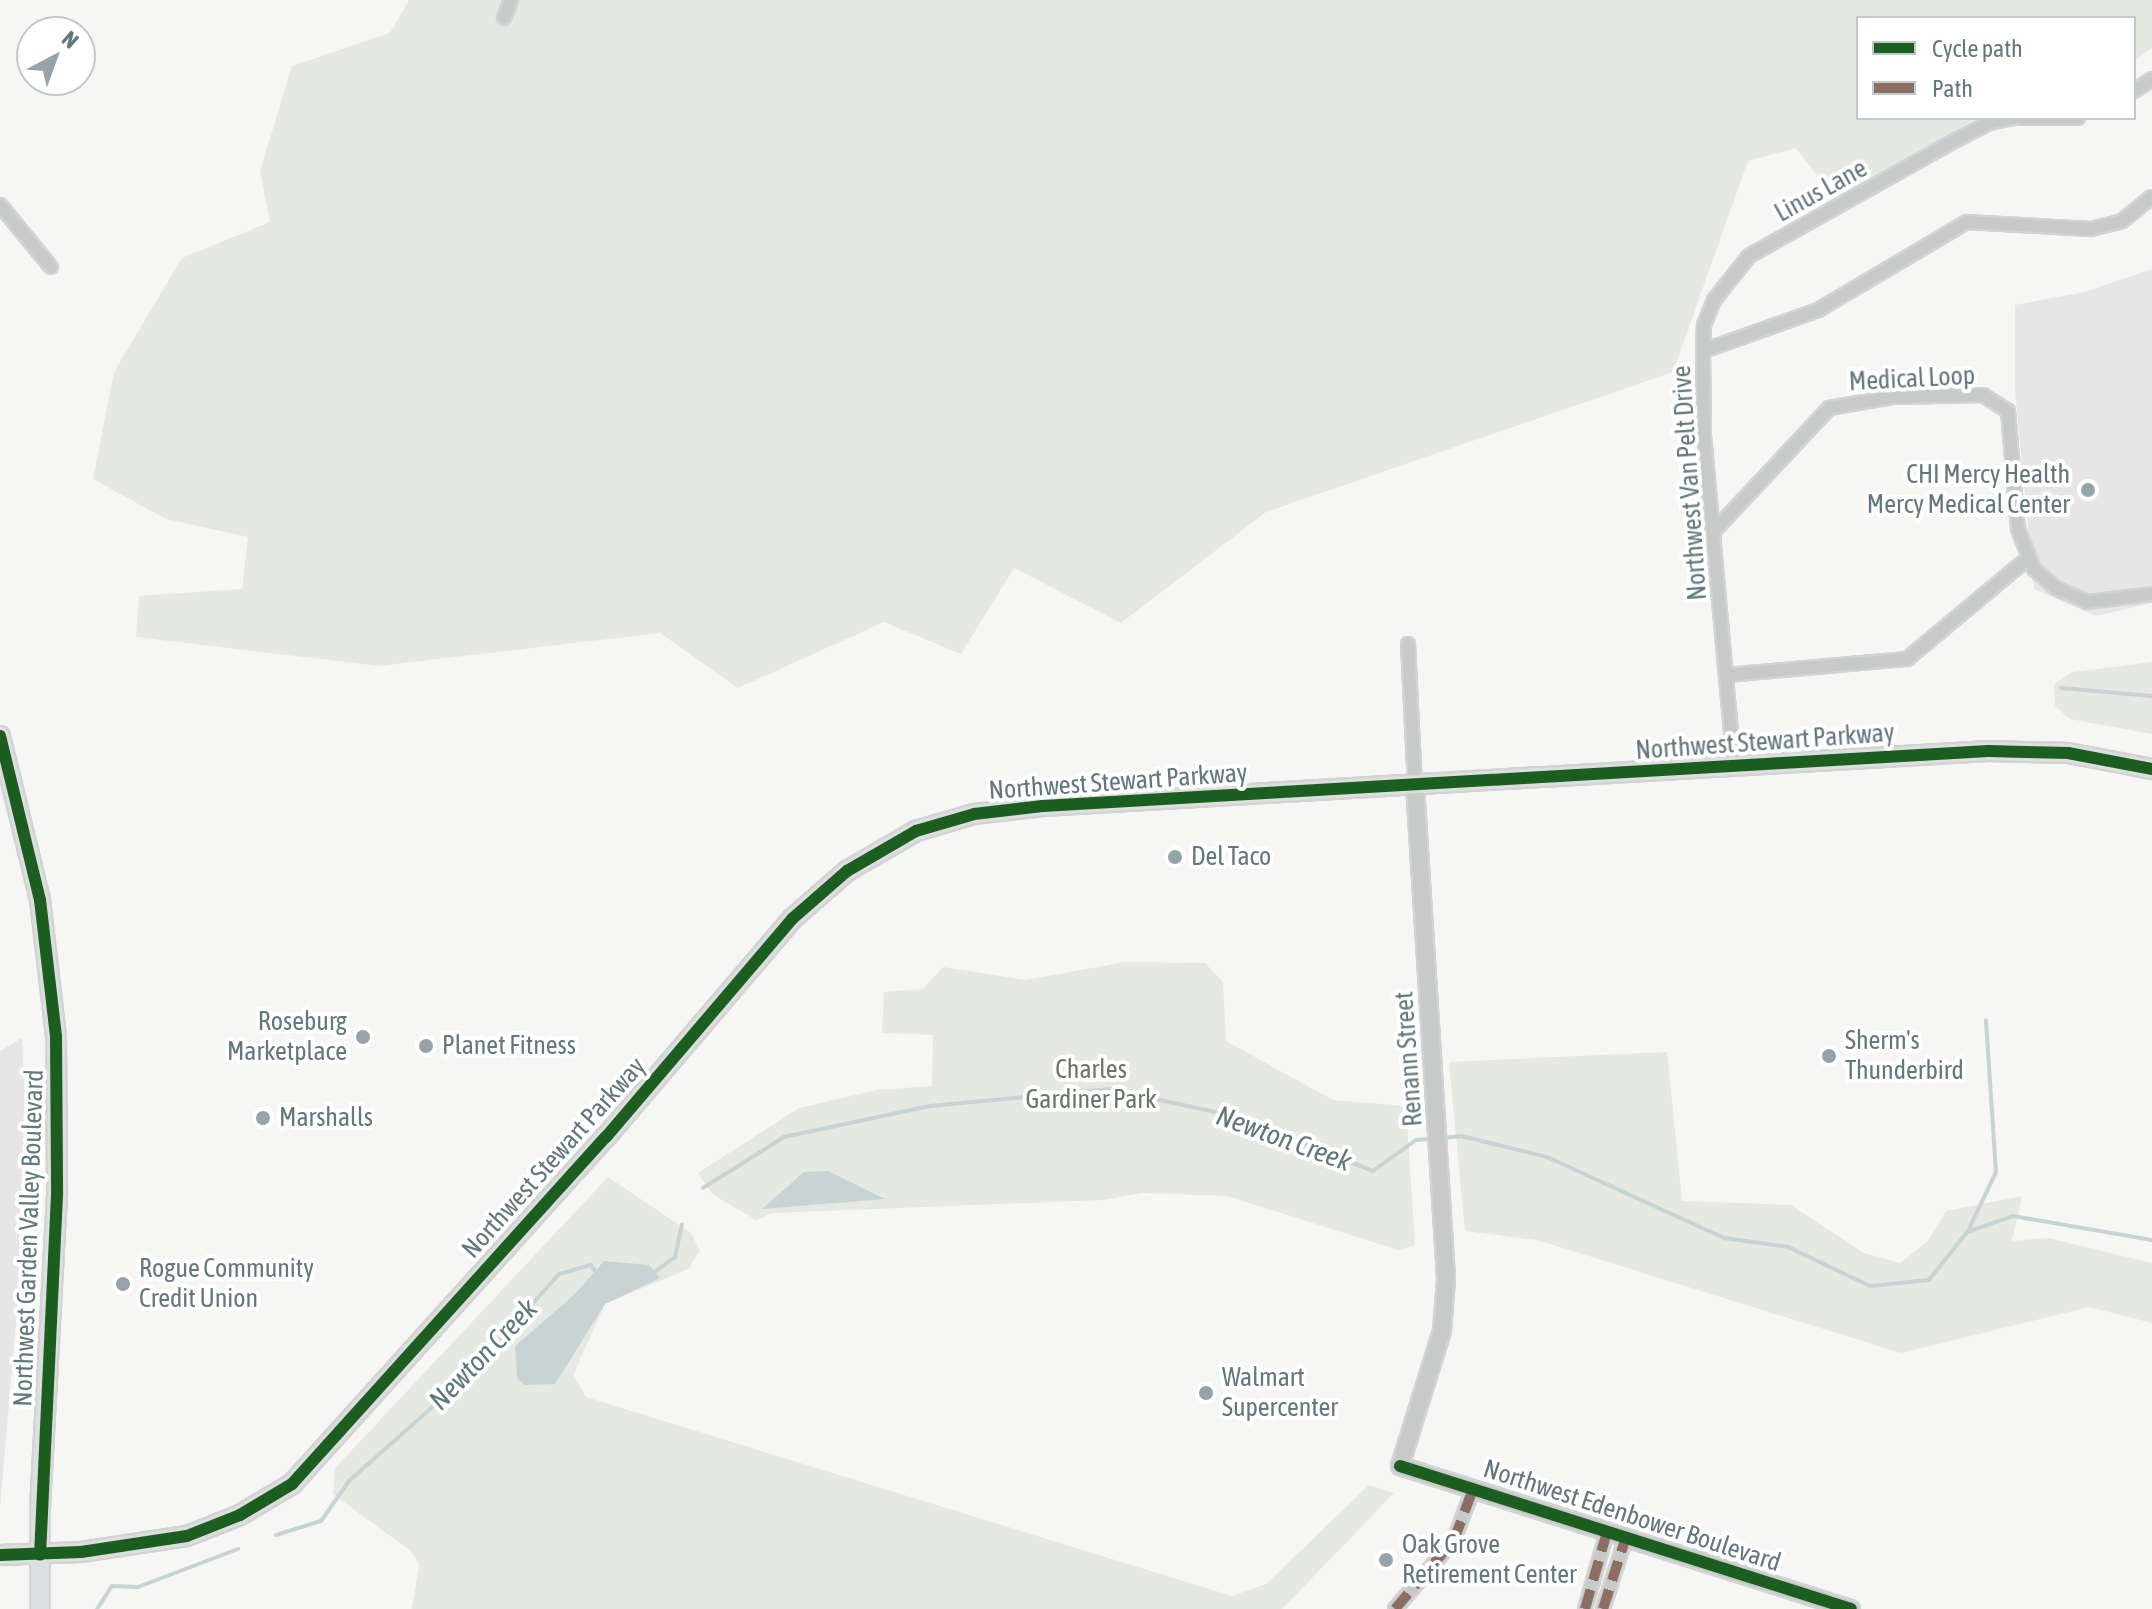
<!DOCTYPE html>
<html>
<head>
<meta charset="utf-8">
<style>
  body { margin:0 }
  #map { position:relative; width:2152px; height:1609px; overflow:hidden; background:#f6f6f5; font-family:"Asap Condensed",sans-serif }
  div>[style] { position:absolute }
  .built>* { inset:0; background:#e5e6e5 }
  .green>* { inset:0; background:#e6e8e2 }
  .water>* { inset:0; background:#c8d4d4 }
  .stream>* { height:4px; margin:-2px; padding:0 2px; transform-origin:2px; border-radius:2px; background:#c8d4d4 }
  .roads { filter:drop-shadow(2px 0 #d2d4d4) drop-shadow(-2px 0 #d2d4d4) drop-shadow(0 2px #d2d4d4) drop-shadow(0 -2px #d2d4d4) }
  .minor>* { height:12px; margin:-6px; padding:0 6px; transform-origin:6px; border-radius:6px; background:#c8caca }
  .tertiary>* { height:16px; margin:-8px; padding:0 8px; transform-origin:8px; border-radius:8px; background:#c8caca }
  .secondary>* { height:18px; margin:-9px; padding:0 9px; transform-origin:9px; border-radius:9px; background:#dddedf }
  .quiet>* { height:10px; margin-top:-5px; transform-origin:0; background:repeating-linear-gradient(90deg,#8d6e63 0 20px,transparent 0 30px) }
  .cycleway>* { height:12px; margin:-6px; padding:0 6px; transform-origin:6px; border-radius:6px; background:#1b5e20 }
  .dots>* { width:22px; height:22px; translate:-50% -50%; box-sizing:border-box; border:4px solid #fff; border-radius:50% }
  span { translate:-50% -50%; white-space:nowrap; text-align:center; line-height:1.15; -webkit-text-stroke:8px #fff; paint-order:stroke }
  .street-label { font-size:26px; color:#62777e }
  .poi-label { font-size:26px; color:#62777e }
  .right { translate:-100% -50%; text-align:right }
  .left { translate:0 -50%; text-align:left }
  .park-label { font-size:26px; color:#697661 }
  .water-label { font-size:28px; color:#5e7779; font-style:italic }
  .legend { position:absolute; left:1856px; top:16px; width:280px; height:104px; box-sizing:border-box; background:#fff; border:2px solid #c0c9cb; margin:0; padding:10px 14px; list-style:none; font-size:24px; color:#62777e }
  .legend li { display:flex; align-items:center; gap:16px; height:40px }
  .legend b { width:40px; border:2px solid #c0c9cb }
  .north { position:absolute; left:16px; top:16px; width:80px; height:80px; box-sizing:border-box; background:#fff; border:2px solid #c0c9cb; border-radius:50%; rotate:41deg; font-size:22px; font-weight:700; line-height:32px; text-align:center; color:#62777e }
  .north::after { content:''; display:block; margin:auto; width:28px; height:36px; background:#96a3a8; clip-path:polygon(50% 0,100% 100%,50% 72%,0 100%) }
</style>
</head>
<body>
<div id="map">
  <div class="built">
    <i style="clip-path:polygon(2152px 269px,2152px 603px,2096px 616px,2034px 589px,2015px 390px,2015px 305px,2085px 292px)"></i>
    <i style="clip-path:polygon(22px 1038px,28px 1184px,0 1507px,0 1051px)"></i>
  </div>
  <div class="green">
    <i style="clip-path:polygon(409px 0,2152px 0,2152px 48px,2134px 61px,2134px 18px,1858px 18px,1858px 118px,1976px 118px,1840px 206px,1796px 148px,1748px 161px,1673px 372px,1266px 512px,1121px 623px,1014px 568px,961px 654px,884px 622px,738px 688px,660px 633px,379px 666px,136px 637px,139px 596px,242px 589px,248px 537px,166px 519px,93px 479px,114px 372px,182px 258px,270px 222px,260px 171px,292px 66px,390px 33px)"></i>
    <i style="clip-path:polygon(2152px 662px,2152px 734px,2070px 719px,2055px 706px,2054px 684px,2073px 672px)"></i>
    <i style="clip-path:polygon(1125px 962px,1205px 963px,1223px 982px,1226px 1041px,1333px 1100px,1406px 1106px,1415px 1245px,1398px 1250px,1227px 1196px,1142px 1193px,1103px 1200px,773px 1213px,756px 1220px,712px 1194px,698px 1173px,799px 1108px,877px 1090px,932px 1086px,933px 1035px,882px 1033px,884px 992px,923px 989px,943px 967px,1026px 980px)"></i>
    <i style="clip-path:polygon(1667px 1052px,1682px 1201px,1791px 1205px,1864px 1253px,1900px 1263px,1928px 1241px,1946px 1211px,2022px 1196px,2012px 1241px,2048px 1238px,2152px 1263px,2152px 1323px,2089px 1307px,1901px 1353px,1537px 1240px,1465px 1231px,1449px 1062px)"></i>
    <i style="clip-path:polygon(608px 1177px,691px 1233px,700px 1251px,688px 1269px,605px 1304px,573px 1375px,586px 1397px,1232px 1596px,1266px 1584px,1369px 1485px,1394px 1493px,1282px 1609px,412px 1609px,419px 1565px,412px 1552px,333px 1494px,335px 1468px)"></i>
  </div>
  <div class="water">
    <i style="clip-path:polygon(828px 1171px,885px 1199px,762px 1209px,804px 1172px)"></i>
    <i style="clip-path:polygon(604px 1261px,649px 1265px,660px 1278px,605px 1304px,555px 1384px,524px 1385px,517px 1378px,515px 1346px,574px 1295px)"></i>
  </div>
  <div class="stream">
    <i style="left:2061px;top:688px;width:91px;rotate:5deg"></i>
    <i style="left:1440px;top:1138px;width:21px;rotate:-5deg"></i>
    <i style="left:1461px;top:1136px;width:89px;rotate:13.7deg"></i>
    <i style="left:1547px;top:1157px;width:195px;rotate:24.6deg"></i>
    <i style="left:1724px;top:1238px;width:65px;rotate:8deg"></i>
    <i style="left:1788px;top:1247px;width:91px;rotate:25.4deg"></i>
    <i style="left:1870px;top:1286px;width:59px;rotate:-5.8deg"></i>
    <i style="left:1929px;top:1280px;width:61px;rotate:-51.6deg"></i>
    <i style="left:1967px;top:1232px;width:49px;rotate:-19.2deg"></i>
    <i style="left:2013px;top:1216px;width:141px;rotate:9.8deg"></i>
    <i style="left:703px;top:1188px;width:96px;rotate:-32.2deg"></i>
    <i style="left:784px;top:1137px;width:149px;rotate:-12deg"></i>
    <i style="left:930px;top:1106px;width:181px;rotate:-5.4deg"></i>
    <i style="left:1110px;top:1089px;width:130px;rotate:12.4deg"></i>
    <i style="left:1237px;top:1117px;width:146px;rotate:21.7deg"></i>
    <i style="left:1373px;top:1171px;width:53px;rotate:-35.8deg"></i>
    <i style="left:1416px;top:1140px;width:16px;rotate:-4deg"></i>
    <i style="left:1968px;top:1231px;width:65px;rotate:-64.6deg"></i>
    <i style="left:1996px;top:1172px;width:152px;rotate:-93.8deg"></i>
    <i style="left:652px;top:1274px;width:29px;rotate:-36deg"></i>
    <i style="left:675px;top:1257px;width:33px;rotate:-78deg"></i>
    <i style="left:276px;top:1535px;width:47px;rotate:-17.3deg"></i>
    <i style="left:321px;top:1521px;width:49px;rotate:-55deg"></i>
    <i style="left:349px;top:1481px;width:167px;rotate:-41.6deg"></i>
    <i style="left:474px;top:1370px;width:128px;rotate:-48.5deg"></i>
    <i style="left:559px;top:1274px;width:33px;rotate:-16deg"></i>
    <i style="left:591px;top:1265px;width:7px;rotate:56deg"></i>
    <i style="left:97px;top:1609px;width:27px;rotate:-57deg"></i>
    <i style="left:112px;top:1586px;width:26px;rotate:2deg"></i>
    <i style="left:138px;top:1587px;width:107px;rotate:-20.8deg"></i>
  </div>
  <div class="roads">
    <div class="minor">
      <i style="left:504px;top:18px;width:19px;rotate:-69deg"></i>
      <i style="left:2134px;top:91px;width:22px;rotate:-34deg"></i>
      <i style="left:2022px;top:118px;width:56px"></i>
      <i style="left:0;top:205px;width:80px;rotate:50.6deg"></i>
      <i style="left:1703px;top:351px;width:26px;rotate:-88deg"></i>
      <i style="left:1704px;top:325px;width:27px;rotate:-68deg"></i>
      <i style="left:1714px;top:300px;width:56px;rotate:-51.5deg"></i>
      <i style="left:1749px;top:256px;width:237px;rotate:-29.3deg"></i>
      <i style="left:1956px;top:140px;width:37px;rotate:-27deg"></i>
      <i style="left:1989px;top:123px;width:25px;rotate:-12deg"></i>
      <i style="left:1715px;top:530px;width:167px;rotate:-46.9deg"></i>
      <i style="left:1829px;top:408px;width:64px;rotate:-9.9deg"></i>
      <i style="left:1892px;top:397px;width:91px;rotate:-1.3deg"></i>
      <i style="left:1983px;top:395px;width:30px;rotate:33deg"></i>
      <i style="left:2008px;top:411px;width:118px;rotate:85.2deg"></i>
      <i style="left:2018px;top:529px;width:43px;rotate:68.2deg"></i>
      <i style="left:2034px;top:569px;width:29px;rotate:41deg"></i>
      <i style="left:2056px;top:588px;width:34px;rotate:24deg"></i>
      <i style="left:2087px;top:602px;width:65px;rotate:-7deg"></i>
      <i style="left:1408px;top:644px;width:141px;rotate:87.2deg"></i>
      <i style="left:1727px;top:675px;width:181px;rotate:-5.1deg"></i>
      <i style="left:1907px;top:659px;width:156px;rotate:-39.8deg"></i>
      <i style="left:1734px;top:765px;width:333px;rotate:-95.2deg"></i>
      <i style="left:1704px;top:433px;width:82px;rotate:-90.7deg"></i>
      <i style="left:1703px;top:351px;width:122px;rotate:-19.6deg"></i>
      <i style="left:1818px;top:310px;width:173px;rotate:-30.6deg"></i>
      <i style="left:1967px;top:222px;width:124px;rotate:3.2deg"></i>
      <i style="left:2091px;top:229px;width:32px;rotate:-14deg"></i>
      <i style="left:2122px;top:221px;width:38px;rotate:-39deg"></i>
      <i style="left:1395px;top:1609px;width:91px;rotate:-49.5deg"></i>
      <i style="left:1454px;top:1540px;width:54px;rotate:-69.6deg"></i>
      <i style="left:1585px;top:1609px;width:80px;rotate:-74.1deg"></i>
      <i style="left:1603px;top:1609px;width:76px;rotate:-72.3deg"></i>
    </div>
    <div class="tertiary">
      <i style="left:1415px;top:785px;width:495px;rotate:86.4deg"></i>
      <i style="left:1446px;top:1279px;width:52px;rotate:94.4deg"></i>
      <i style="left:1442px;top:1331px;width:141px;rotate:107.3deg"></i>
      <i style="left:1400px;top:1466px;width:473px;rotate:17.6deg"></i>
    </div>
    <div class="secondary">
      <i style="left:0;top:736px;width:169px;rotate:76.3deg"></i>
      <i style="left:40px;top:900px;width:137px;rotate:83.3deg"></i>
      <i style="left:56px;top:1036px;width:159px;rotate:89.6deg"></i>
      <i style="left:57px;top:1195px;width:315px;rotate:93.1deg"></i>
      <i style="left:40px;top:1510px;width:99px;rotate:90deg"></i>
      <i style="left:0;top:1555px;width:81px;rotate:-2.1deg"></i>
      <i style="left:81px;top:1552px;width:107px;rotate:-8.6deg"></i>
      <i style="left:187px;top:1536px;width:57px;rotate:-21.6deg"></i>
      <i style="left:240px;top:1515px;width:61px;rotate:-30.8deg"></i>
      <i style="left:292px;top:1484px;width:468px;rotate:-47.9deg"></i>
      <i style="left:606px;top:1137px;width:287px;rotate:-49.5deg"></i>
      <i style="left:792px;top:919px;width:73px;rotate:-41.1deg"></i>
      <i style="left:847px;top:871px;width:80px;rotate:-30.1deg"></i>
      <i style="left:916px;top:831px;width:60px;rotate:-16.3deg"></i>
      <i style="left:974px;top:814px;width:69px;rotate:-6.6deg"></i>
      <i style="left:1043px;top:806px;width:947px;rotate:-3.33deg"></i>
      <i style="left:1988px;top:751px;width:80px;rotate:1.4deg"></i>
      <i style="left:2068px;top:753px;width:86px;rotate:10.8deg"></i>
    </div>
  </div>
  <div class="quiet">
    <i style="left:1395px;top:1609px;width:91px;rotate:-49.5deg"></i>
    <i style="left:1454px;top:1540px;width:54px;rotate:-69.6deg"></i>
    <i style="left:1585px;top:1609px;width:80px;rotate:-74.1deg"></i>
    <i style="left:1603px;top:1609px;width:76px;rotate:-72.3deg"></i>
  </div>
  <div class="cycleway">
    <i style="left:0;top:736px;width:169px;rotate:76.3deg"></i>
    <i style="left:40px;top:900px;width:137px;rotate:83.3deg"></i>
    <i style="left:56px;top:1036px;width:159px;rotate:89.6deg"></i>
    <i style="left:57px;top:1195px;width:360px;rotate:92.7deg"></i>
    <i style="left:1400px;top:1466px;width:473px;rotate:17.6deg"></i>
    <i style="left:0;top:1555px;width:81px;rotate:-2.1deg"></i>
    <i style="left:81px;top:1552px;width:107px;rotate:-8.6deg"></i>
    <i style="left:187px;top:1536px;width:57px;rotate:-21.6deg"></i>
    <i style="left:240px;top:1515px;width:61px;rotate:-30.8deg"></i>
    <i style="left:292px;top:1484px;width:468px;rotate:-47.9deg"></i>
    <i style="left:606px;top:1137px;width:287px;rotate:-49.5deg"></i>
    <i style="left:792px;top:919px;width:73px;rotate:-41.1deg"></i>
    <i style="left:847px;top:871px;width:80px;rotate:-30.1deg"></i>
    <i style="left:916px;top:831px;width:60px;rotate:-16.3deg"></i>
    <i style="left:974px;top:814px;width:69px;rotate:-6.6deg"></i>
    <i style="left:1043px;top:806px;width:947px;rotate:-3.33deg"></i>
    <i style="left:1988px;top:751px;width:80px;rotate:1.4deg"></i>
    <i style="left:2068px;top:753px;width:86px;rotate:10.8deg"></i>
  </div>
  <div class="dots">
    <i style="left:2088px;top:490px;background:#96a3a8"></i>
    <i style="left:1175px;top:857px;background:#96a3a8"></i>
    <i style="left:363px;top:1037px;background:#96a3a8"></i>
    <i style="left:426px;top:1046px;background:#96a3a8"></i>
    <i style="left:1829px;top:1056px;background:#96a3a8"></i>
    <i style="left:263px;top:1118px;background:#96a3a8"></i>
    <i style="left:123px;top:1284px;background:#96a3a8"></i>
    <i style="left:1206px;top:1393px;background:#96a3a8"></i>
    <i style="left:1386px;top:1560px;background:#96a3a8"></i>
  </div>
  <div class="street-label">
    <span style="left:1821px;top:191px;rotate:-29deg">Linus Lane</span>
    <span style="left:1912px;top:379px;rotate:-3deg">Medical Loop</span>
    <span style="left:1690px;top:483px;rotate:-94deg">Northwest Van Pelt Drive</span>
    <span style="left:1765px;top:742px;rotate:-4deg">Northwest Stewart Parkway</span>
    <span style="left:1118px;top:782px;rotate:-4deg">Northwest Stewart Parkway</span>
    <span style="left:1409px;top:1059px;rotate:-94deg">Renann Street</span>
    <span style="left:554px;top:1158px;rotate:-48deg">Northwest Stewart Parkway</span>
    <span style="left:29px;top:1238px;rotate:-88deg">Northwest Garden Valley Boulevard</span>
    <span style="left:1632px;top:1516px;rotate:18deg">Northwest Edenbower Boulevard</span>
  </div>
  <div class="poi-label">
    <span class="right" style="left:2070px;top:490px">CHI Mercy Health<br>Mercy Medical Center</span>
    <span class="left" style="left:1191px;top:857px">Del Taco</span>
    <span class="right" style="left:347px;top:1037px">Roseburg<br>Marketplace</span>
    <span class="left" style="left:1845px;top:1056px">Sherm's<br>Thunderbird</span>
    <span class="left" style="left:442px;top:1046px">Planet Fitness</span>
    <span class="left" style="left:279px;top:1118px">Marshalls</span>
    <span class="left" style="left:139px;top:1284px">Rogue Community<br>Credit Union</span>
    <span class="left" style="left:1222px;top:1393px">Walmart<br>Supercenter</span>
    <span class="left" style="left:1402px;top:1560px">Oak Grove<br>Retirement Center</span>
  </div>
  <div class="park-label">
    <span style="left:1091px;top:1085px">Charles<br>Gardiner Park</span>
  </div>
  <div class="water-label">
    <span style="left:1284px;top:1138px;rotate:20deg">Newton Creek</span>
    <span style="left:483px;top:1354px;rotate:-46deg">Newton Creek</span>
  </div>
  <ul class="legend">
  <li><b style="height:10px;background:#1b5e20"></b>Cycle path</li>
  <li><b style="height:10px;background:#8d6e63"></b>Path</li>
  </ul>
  <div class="north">N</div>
</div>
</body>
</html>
